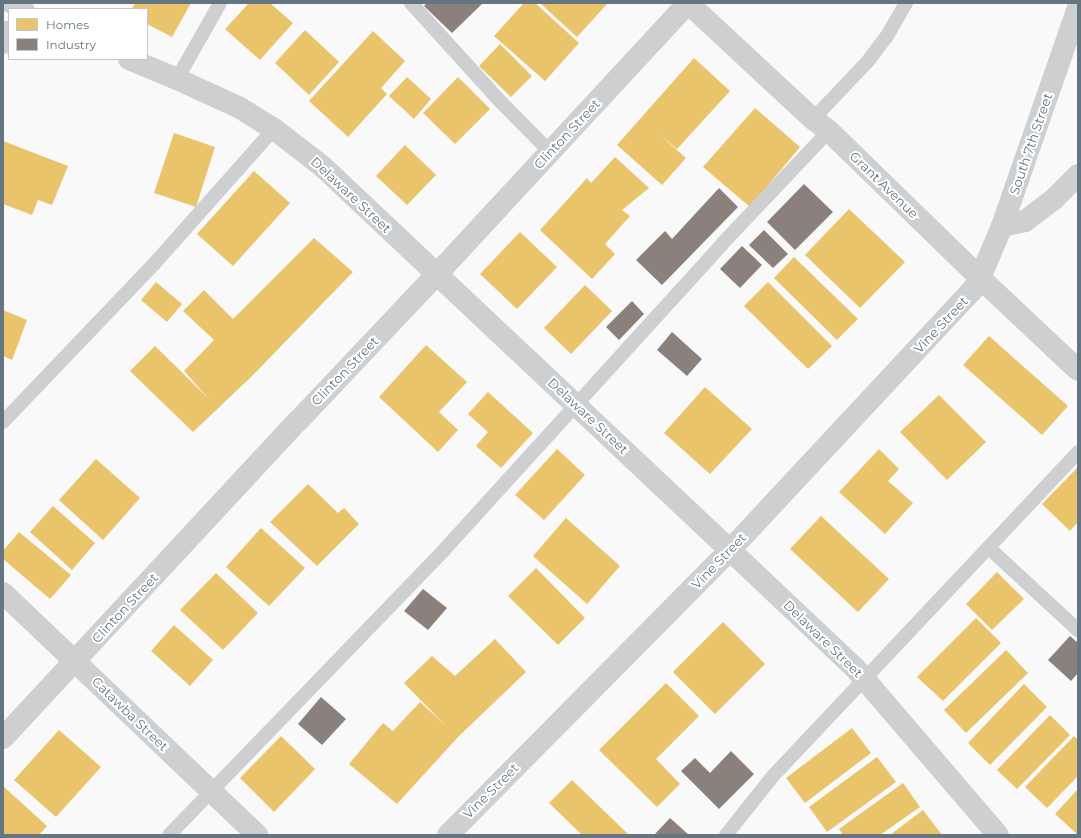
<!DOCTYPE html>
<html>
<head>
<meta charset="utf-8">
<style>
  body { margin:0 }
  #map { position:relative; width:1081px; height:838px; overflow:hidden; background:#f9f9f9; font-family:Montserrat,sans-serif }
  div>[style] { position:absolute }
  .homes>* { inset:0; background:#e9c46a }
  .industry>* { inset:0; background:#8a817c }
  .service>* { height:14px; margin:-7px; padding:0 7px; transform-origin:7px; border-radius:7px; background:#cecfd0 }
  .minor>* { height:22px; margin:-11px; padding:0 11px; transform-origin:11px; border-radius:11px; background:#cecfd0 }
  span { translate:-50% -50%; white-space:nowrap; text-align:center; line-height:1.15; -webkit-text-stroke:4px #fff; paint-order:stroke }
  .street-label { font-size:13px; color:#657683 }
  .frame { position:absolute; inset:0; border:4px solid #657683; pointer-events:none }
  .legend { position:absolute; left:8px; top:8px; width:140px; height:52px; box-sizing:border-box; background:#fff; border:1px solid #c1c8cd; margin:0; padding:5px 7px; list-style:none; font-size:12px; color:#657683 }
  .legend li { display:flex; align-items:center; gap:8px; height:20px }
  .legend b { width:20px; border:1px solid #c1c8cd }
</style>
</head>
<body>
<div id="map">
  <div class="homes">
    <i style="clip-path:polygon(135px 3px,191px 3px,172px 37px,147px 24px,147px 9px,132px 9px)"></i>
    <i style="clip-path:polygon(249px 3px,270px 3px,293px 23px,260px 60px,225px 29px)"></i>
    <i style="clip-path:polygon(524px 3px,535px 3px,579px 43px,545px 81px,494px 36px)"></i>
    <i style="clip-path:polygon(540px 3px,608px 3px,577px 37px)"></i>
    <i style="clip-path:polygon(305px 30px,339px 62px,309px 95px,275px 63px)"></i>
    <i style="clip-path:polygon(373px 31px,405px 61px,381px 88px,387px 94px,348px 137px,309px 101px)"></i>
    <i style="clip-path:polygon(500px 44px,532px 76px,511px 97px,479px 66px)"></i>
    <i style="clip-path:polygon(694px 58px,730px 91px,677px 149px,659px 134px,686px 158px,662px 185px,617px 145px)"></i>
    <i style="clip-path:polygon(407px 77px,431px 99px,414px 119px,389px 96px)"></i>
    <i style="clip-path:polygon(458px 77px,490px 109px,455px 144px,423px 113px)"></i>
    <i style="clip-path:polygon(755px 108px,800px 147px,750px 207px,703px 167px)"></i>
    <i style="clip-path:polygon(174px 133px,215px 147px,196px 207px,154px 193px)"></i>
    <i style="clip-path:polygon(3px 141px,68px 166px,52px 205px,38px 200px,32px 215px,3px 204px)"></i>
    <i style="clip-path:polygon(405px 145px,436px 175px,407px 205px,376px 176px)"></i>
    <i style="clip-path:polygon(615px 157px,649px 188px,622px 210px,630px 216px,605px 244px,615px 254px,592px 279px,540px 230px,587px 178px,591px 183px)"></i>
    <i style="clip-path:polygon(254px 171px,290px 203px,233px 266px,197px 234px)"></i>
    <i style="clip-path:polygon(849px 209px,905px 262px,860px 308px,805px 255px)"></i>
    <i style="clip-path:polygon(520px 232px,557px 267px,517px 309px,480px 274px)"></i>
    <i style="clip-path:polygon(314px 238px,353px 272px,251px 377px,193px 432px,130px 371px,155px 346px,209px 399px,184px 371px,214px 340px,183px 311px,204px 290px,233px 319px)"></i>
    <i style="clip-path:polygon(794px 257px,858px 319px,837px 340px,774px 278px)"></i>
    <i style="clip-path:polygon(156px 282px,182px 304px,167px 322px,141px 300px)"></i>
    <i style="clip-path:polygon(768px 282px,832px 346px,808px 369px,744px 306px)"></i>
    <i style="clip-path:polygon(585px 285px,612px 311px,571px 354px,544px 328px)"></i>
    <i style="clip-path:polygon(3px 310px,27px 320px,12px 360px,3px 356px)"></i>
    <i style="clip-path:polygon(989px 336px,1068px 406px,1042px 435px,963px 365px)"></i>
    <i style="clip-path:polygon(426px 345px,467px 382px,439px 412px,458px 430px,438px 452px,379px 397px)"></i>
    <i style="clip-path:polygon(705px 387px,752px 429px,710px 474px,664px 433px)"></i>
    <i style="clip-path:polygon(488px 392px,533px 433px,501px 468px,476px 446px,488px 432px,468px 414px)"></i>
    <i style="clip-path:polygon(939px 395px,986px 442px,947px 480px,900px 432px)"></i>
    <i style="clip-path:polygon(557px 449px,585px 475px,544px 520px,515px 495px)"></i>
    <i style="clip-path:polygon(879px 449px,899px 469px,888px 481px,913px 503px,885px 534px,839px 492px)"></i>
    <i style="clip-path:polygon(96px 459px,140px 498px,103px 540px,59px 500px)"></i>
    <i style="clip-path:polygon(1078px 467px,1078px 522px,1070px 531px,1042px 504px)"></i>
    <i style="clip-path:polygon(308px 484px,338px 513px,344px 508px,359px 524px,317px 566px,270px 522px)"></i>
    <i style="clip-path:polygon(53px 506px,95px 543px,72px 570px,30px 532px)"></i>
    <i style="clip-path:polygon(821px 516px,889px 579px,858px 612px,790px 549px)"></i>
    <i style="clip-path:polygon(566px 518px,620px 566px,587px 604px,533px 556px)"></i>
    <i style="clip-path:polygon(261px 528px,305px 568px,269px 606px,226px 567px)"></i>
    <i style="clip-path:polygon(19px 532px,71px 575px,50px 599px,3px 559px,3px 551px)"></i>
    <i style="clip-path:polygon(536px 568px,585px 618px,558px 645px,508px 596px)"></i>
    <i style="clip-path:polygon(997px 572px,1024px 599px,992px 630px,966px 604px)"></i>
    <i style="clip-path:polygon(216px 573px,258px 613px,223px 650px,180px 610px)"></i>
    <i style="clip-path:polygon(976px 618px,1001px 643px,943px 701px,917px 677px)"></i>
    <i style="clip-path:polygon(723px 622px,765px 664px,715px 714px,673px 672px)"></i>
    <i style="clip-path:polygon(174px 625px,213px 660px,190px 686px,151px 651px)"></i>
    <i style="clip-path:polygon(495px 639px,526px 672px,458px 737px,397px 804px,349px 764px,383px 723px,393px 731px,420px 702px,445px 725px,404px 683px,432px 656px,455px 676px)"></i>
    <i style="clip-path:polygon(1006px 650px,1028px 673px,966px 733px,944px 710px)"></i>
    <i style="clip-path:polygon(666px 683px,699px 716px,656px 759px,680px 784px,657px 807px,599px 750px)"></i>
    <i style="clip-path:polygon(1024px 684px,1047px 707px,990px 765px,968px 743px)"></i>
    <i style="clip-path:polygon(1050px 715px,1070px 735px,1017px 789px,997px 770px)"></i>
    <i style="clip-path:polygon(852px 728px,871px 753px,805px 803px,786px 778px)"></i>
    <i style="clip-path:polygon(59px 730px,101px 767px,56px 817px,14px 780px)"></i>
    <i style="clip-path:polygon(281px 736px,315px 769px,274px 812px,240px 778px)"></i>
    <i style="clip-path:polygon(1074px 736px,1078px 740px,1078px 776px,1047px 808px,1025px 787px)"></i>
    <i style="clip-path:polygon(877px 757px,896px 782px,827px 832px,809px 807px)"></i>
    <i style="clip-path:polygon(572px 780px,628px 834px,627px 835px,582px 835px,549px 803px)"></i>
    <i style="clip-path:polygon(903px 783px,920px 807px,880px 835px,843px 835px,839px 829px)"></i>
    <i style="clip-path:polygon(3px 786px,47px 826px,39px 835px,3px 835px)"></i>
    <i style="clip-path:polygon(1078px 789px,1078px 835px,1055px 814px)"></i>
    <i style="clip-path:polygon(923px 810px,942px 835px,890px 835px)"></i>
  </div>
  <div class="industry">
    <i style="clip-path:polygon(427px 3px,483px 3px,452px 33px,424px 6px)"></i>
    <i style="clip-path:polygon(804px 184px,833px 212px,795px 250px,767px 222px)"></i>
    <i style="clip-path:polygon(719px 188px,738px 207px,662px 285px,636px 260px,665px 231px,672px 239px)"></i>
    <i style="clip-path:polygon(764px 230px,788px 254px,773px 268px,749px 245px)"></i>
    <i style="clip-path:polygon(742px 246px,762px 265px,740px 288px,720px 269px)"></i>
    <i style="clip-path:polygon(632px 301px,644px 314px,619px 340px,606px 327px)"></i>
    <i style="clip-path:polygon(672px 332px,702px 359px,687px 376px,657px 350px)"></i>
    <i style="clip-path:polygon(423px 589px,447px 608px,428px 630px,404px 611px)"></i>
    <i style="clip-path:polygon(1070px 636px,1078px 643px,1078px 673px,1071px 681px,1048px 660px)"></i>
    <i style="clip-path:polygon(321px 697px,346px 719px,322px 745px,298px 724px)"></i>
    <i style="clip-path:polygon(731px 751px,754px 774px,719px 809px,681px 771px,695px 758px,710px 773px)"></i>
    <i style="clip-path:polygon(670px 818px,689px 835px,654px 835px)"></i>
  </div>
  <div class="service">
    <i style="left:411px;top:3px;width:128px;rotate:47.8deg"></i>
    <i style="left:497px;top:98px;width:76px;rotate:45.5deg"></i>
    <i style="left:177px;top:79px;width:87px;rotate:-60.5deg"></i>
    <i style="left:813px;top:119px;width:80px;rotate:-46.5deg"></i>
    <i style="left:868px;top:61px;width:31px;rotate:-53deg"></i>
    <i style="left:887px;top:36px;width:38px;rotate:-60deg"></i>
    <i style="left:3px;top:422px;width:219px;rotate:-46.3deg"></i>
    <i style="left:154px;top:264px;width:181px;rotate:-48.4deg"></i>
    <i style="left:989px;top:548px;width:121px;rotate:42.7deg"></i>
    <i style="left:169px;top:835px;width:396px;rotate:-46deg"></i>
    <i style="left:444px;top:550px;width:413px;rotate:-47.7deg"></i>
    <i style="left:722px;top:244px;width:156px;rotate:-46.6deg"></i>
    <i style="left:726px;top:835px;width:75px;rotate:-51.5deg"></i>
    <i style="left:773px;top:776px;width:445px;rotate:-46.7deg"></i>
  </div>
  <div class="minor">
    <i style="left:12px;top:3px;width:13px;rotate:29deg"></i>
    <i style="left:688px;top:3px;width:171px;rotate:42.9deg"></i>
    <i style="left:813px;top:119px;width:20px;rotate:37deg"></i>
    <i style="left:829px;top:131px;width:211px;rotate:44.2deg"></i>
    <i style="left:980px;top:278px;width:134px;rotate:43.2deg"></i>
    <i style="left:3px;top:43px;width:13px;rotate:-63deg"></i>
    <i style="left:129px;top:59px;width:52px;rotate:22.6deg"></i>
    <i style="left:177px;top:79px;width:69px;rotate:24.7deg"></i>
    <i style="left:240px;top:108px;width:40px;rotate:32deg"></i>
    <i style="left:274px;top:129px;width:61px;rotate:37.6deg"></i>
    <i style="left:322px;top:166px;width:731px;rotate:43.28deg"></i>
    <i style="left:854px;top:667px;width:221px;rotate:49.4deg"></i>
    <i style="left:1002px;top:226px;width:24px;rotate:-12deg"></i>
    <i style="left:1025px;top:221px;width:36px;rotate:-37deg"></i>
    <i style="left:1054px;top:199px;width:34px;rotate:-45deg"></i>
    <i style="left:3px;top:593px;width:351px;rotate:43.6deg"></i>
    <i style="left:3px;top:738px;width:433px;rotate:-47.1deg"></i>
    <i style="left:298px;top:421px;width:204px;rotate:-46.6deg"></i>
    <i style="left:438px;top:273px;width:368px;rotate:-47.2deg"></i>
    <i style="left:448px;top:835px;width:401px;rotate:-45.3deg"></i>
    <i style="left:730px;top:550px;width:353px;rotate:-47deg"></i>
    <i style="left:971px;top:292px;width:17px;rotate:-57deg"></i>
    <i style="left:980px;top:278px;width:56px;rotate:-67.1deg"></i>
    <i style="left:1002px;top:226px;width:231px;rotate:-70.8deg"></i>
  </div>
  <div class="street-label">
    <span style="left:567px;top:134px;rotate:-47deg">Clinton Street</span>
    <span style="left:1031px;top:144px;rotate:-71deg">South 7th Street</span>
    <span style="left:884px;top:185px;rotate:44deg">Grant Avenue</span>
    <span style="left:351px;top:195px;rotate:43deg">Delaware Street</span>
    <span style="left:941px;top:325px;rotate:-47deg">Vine Street</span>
    <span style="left:345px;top:371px;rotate:-46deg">Clinton Street</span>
    <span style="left:588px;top:416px;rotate:43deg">Delaware Street</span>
    <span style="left:719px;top:561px;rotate:-46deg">Vine Street</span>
    <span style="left:125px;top:608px;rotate:-47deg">Clinton Street</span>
    <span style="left:823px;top:639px;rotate:44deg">Delaware Street</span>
    <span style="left:130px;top:714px;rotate:44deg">Catawba Street</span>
    <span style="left:491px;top:791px;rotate:-45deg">Vine Street</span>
  </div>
  <div class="frame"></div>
  <ul class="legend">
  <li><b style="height:11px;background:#e9c46a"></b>Homes</li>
  <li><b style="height:11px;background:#8a817c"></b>Industry</li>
  </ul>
</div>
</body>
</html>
